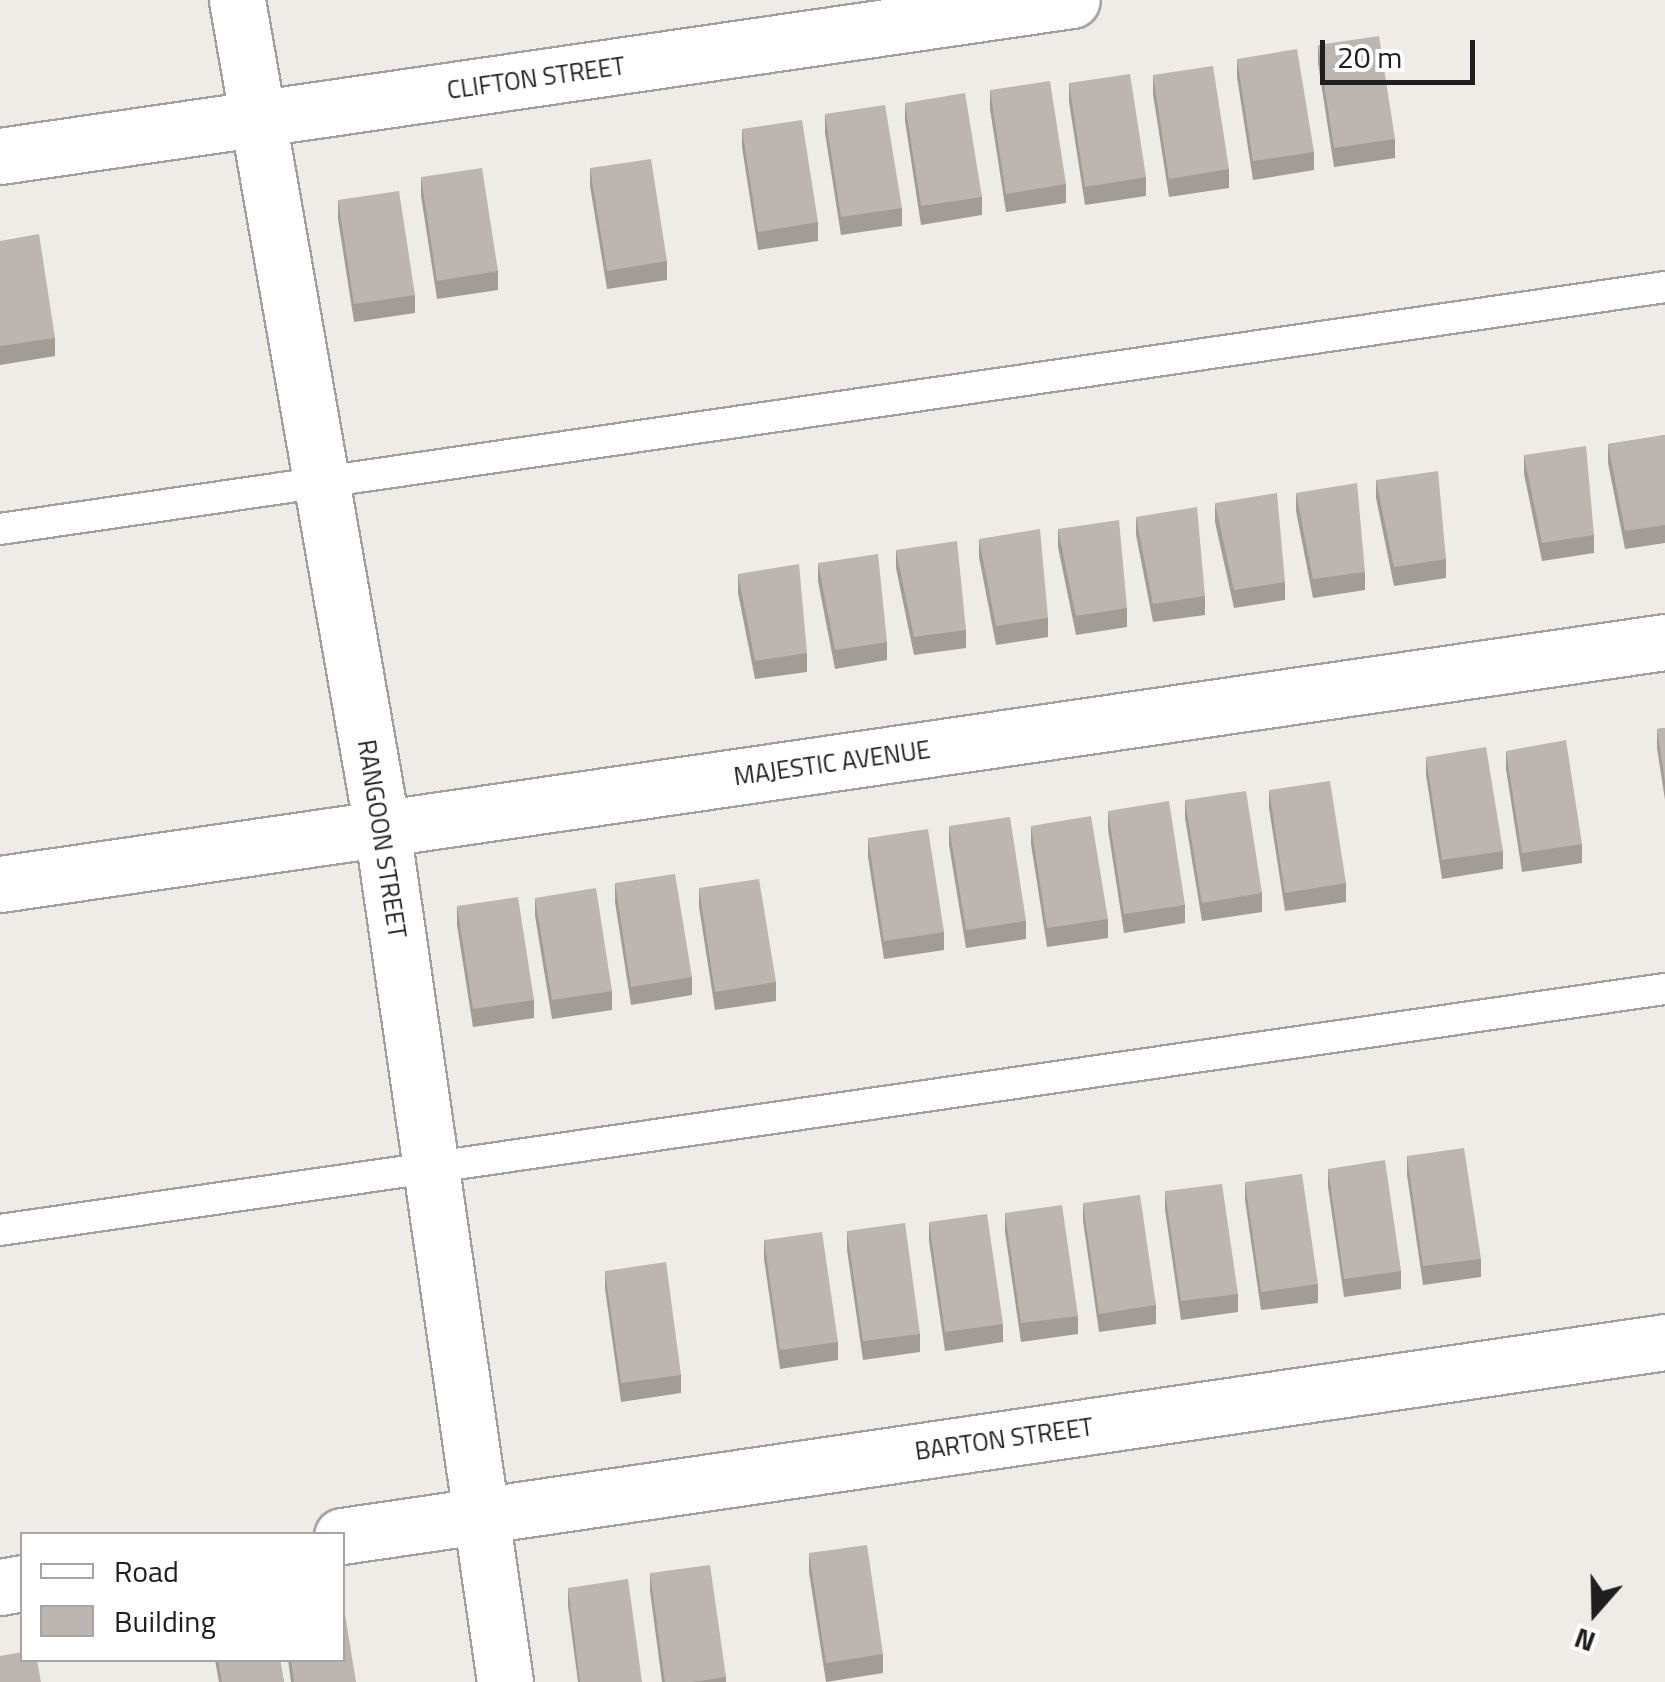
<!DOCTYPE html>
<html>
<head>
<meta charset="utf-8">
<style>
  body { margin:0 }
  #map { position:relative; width:1665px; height:1682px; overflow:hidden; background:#efece7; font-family:"Titillium Web",sans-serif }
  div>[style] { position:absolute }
  .roads { filter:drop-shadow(2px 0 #a0a0a0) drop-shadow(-2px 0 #a0a0a0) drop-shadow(0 2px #a0a0a0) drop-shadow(0 -2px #a0a0a0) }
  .lane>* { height:30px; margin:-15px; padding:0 15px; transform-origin:15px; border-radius:15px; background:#fff }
  .street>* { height:55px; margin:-27.5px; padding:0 27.5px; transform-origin:27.5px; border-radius:27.5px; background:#fff }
  .wall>* { inset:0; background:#a29c97 }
  .building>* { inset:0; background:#bcb5b0 }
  span { translate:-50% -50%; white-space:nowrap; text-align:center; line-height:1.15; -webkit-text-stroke:9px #fff; paint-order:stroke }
  .street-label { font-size:25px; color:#1f1f1f }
  .legend { position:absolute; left:20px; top:1532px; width:325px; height:130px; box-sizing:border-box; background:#fff; border:2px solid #a5a5a5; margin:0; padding:12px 18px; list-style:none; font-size:30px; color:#1f1f1f }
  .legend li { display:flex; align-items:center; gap:20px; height:50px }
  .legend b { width:50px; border:2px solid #a5a5a5 }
  .north { position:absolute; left:1545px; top:1562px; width:100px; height:100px; -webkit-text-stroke:8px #fff; paint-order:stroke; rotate:200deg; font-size:28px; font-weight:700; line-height:40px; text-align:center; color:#1f1f1f }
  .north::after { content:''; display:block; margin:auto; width:35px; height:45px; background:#1f1f1f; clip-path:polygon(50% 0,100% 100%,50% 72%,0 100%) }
  .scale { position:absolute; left:1320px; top:40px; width:155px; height:45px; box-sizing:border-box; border:5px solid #1f1f1f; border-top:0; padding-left:12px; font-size:30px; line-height:35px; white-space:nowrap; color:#1f1f1f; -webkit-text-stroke:8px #fff; paint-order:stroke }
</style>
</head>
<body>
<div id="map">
  <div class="roads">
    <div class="lane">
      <i style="left:0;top:529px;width:1682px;rotate:-8.27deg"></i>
      <i style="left:0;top:1230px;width:1682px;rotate:-8.24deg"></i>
    </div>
    <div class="street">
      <i style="left:237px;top:0;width:841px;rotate:80.07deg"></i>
      <i style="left:382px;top:828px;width:863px;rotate:81.8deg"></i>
      <i style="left:0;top:156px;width:1083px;rotate:-8.28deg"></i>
      <i style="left:0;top:884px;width:1682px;rotate:-8.27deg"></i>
      <i style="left:342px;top:1536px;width:1337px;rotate:-8.34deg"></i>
      <i style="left:0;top:1587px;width:22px;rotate:-10deg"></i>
    </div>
  </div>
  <div class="wall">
    <i style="clip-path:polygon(1318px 45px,1395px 139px,1395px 158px,1334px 167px,1318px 63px)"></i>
    <i style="clip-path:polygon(1237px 59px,1314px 152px,1314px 170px,1253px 180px,1237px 77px)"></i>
    <i style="clip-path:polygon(1153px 75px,1229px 169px,1229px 188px,1169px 197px,1153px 94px)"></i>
    <i style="clip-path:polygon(1069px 83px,1146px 177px,1146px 196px,1085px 205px,1069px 102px)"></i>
    <i style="clip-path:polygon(990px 90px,1066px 184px,1066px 203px,1006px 212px,990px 109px)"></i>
    <i style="clip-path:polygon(905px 103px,982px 197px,982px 215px,921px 225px,905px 121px)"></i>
    <i style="clip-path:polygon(825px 114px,902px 208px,902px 226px,841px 235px,825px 133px)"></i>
    <i style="clip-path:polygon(742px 129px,818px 222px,818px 241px,758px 250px,742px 147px)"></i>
    <i style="clip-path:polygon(590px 168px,667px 261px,667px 280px,607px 289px,590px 186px)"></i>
    <i style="clip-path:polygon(421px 177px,498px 271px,498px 290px,437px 299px,421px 196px)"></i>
    <i style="clip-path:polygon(338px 200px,415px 295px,415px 313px,354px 322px,338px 219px)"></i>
    <i style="clip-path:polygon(0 241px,55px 338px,55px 356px,0 365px)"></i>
    <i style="clip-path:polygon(1665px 435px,1665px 543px,1625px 549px,1608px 463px,1608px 444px)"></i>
    <i style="clip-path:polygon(1524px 455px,1594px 535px,1594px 553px,1542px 561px,1524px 474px)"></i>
    <i style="clip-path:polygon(1376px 480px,1446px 559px,1446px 578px,1394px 586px,1376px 498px)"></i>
    <i style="clip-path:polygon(1296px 493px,1365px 572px,1365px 590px,1313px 598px,1296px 511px)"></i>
    <i style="clip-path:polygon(1215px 503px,1285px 582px,1285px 600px,1234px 608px,1215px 522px)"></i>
    <i style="clip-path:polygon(1136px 517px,1205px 596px,1205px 615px,1153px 622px,1136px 535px)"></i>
    <i style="clip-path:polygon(1058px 529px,1127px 608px,1127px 627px,1076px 635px,1058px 547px)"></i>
    <i style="clip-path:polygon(979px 539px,1048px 618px,1048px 637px,996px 645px,979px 557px)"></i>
    <i style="clip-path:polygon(896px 550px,966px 630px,966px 648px,914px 655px,896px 568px)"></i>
    <i style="clip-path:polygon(818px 563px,887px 642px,887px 660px,835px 669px,818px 581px)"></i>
    <i style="clip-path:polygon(738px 574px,807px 653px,807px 672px,755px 679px,738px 593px)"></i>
    <i style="clip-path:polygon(1665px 728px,1665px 800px,1657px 748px,1657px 729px)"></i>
    <i style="clip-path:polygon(1506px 751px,1582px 844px,1582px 863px,1522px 872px,1506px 769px)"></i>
    <i style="clip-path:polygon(1426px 757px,1503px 851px,1503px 869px,1442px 879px,1426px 775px)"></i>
    <i style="clip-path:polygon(1269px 790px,1346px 883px,1346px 902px,1285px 911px,1269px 808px)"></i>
    <i style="clip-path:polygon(1185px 800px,1262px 893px,1262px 912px,1202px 921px,1185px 818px)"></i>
    <i style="clip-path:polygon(1108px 811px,1185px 905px,1185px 923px,1124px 933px,1108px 829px)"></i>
    <i style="clip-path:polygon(949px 826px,1026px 921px,1026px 939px,966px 948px,949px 845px)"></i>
    <i style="clip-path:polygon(1031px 826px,1108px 919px,1108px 938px,1047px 947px,1031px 844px)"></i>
    <i style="clip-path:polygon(868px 838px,944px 932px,944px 950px,884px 959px,868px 857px)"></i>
    <i style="clip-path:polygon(615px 883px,692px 977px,692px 995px,631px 1005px,615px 902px)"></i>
    <i style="clip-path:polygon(699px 888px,776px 982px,776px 1001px,715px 1010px,699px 907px)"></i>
    <i style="clip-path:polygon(535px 898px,612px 991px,612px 1010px,552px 1019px,535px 916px)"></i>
    <i style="clip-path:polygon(457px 906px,534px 1000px,534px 1018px,473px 1027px,457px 925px)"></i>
    <i style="clip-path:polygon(1407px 1156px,1481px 1259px,1481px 1277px,1423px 1285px,1407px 1175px)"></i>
    <i style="clip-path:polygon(1328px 1169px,1401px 1271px,1401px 1289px,1344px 1297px,1328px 1187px)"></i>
    <i style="clip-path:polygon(1245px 1182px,1318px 1284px,1318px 1303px,1261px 1310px,1245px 1200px)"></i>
    <i style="clip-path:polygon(1165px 1191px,1238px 1294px,1238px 1312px,1181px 1320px,1165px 1210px)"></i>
    <i style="clip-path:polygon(1083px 1203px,1156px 1305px,1156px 1324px,1099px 1332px,1083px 1221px)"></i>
    <i style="clip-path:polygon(1005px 1213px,1078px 1316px,1078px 1334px,1021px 1342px,1005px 1232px)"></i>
    <i style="clip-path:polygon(929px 1222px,1003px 1324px,1003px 1342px,945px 1351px,929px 1241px)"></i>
    <i style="clip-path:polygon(847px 1231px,920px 1334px,920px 1352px,863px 1360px,847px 1250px)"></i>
    <i style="clip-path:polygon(764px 1240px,838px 1342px,838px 1360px,780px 1369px,764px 1259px)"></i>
    <i style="clip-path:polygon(605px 1271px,681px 1375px,681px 1393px,621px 1402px,605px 1289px)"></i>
    <i style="clip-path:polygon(809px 1553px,883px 1654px,883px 1673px,826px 1682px,809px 1572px)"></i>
    <i style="clip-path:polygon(650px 1573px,726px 1677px,726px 1682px,662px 1682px,650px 1591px)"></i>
    <i style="clip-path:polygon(568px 1588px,642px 1682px,578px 1682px,568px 1606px)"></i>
    <i style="clip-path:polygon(215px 1660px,280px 1660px,284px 1682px,219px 1682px)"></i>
    <i style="clip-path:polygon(288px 1660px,342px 1660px,356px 1682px,291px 1682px)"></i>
  </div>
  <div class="building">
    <i style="clip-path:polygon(1379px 36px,1395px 139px,1334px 148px,1318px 45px)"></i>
    <i style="clip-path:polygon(1297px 49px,1314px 152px,1253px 161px,1237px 59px)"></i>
    <i style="clip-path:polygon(1213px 66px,1229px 169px,1169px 179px,1153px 75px)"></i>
    <i style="clip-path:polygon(1130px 74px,1146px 177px,1085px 187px,1069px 83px)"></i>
    <i style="clip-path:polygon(1050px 81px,1066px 184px,1006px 194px,990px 90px)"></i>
    <i style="clip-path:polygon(965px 93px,982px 197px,921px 206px,905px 103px)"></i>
    <i style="clip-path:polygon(885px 105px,902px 208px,841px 217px,825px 114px)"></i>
    <i style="clip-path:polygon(802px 120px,818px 222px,758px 232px,742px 129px)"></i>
    <i style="clip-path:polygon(651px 159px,667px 261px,607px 271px,590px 168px)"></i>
    <i style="clip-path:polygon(482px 168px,498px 271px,437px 281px,421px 177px)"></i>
    <i style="clip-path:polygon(399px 191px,415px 295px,354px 304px,338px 200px)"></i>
    <i style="clip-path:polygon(39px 234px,55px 338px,0 346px,0 241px)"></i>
    <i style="clip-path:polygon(1665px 435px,1665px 525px,1625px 531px,1608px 444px)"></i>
    <i style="clip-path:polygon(1586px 446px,1594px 535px,1542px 543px,1524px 455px)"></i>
    <i style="clip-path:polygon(1438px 471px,1446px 559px,1394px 567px,1376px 480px)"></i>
    <i style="clip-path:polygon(1357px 483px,1365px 572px,1313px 579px,1296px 493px)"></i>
    <i style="clip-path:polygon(1277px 493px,1285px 582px,1234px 590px,1215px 503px)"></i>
    <i style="clip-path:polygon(1197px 507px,1205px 596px,1153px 604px,1136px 517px)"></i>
    <i style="clip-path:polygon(1119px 520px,1127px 608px,1076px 616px,1058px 529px)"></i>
    <i style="clip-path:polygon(1040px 529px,1048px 618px,996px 626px,979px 539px)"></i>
    <i style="clip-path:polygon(957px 541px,966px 630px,914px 637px,896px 550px)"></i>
    <i style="clip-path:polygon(878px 554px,887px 642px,835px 650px,818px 563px)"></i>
    <i style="clip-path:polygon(799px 564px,807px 653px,755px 661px,738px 574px)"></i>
    <i style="clip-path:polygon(1665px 728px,1665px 782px,1657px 729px)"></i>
    <i style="clip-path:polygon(1566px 740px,1582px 844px,1522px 853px,1506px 751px)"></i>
    <i style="clip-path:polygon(1486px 747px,1503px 851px,1442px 860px,1426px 757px)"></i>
    <i style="clip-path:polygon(1330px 781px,1346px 883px,1285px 893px,1269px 790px)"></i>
    <i style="clip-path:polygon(1246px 791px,1262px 893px,1202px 903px,1185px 800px)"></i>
    <i style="clip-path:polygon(1169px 801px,1185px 905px,1124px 914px,1108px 811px)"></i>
    <i style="clip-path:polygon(1091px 816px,1108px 919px,1047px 928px,1031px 826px)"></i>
    <i style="clip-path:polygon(1010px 817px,1026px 921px,966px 930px,949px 826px)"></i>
    <i style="clip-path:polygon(928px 829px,944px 932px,884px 941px,868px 838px)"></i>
    <i style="clip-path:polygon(675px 874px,692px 977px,631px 987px,615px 883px)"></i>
    <i style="clip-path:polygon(759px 879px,776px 982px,715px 992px,699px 888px)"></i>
    <i style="clip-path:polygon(596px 888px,612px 991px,552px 1000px,535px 898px)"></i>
    <i style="clip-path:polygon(518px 897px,534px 1000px,473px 1009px,457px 906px)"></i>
    <i style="clip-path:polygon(1464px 1148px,1481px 1259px,1423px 1266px,1407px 1156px)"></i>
    <i style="clip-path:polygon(1385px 1160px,1401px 1271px,1344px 1279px,1328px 1169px)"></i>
    <i style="clip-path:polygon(1302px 1174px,1318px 1284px,1261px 1292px,1245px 1182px)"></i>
    <i style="clip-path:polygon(1222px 1184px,1238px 1294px,1181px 1301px,1165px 1191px)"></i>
    <i style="clip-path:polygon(1140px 1195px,1156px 1305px,1099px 1314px,1083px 1203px)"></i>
    <i style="clip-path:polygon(1062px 1205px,1078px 1316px,1021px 1323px,1005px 1213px)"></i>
    <i style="clip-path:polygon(987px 1214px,1003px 1324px,945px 1332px,929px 1222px)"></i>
    <i style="clip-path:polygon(905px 1223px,920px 1334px,863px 1341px,847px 1231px)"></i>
    <i style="clip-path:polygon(822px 1232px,838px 1342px,780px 1350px,764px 1240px)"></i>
    <i style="clip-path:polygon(666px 1262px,681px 1375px,621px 1383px,605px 1271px)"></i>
    <i style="clip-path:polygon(867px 1545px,883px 1654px,826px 1663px,809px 1553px)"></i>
    <i style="clip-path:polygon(710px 1565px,726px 1677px,692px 1682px,665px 1682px,650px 1573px)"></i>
    <i style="clip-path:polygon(628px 1579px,642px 1682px,580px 1682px,568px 1588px)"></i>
    <i style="clip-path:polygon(342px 1608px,344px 1608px,356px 1682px,294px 1682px,291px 1660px,342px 1660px)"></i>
    <i style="clip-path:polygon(22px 1652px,22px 1660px,37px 1660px,41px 1682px,0 1682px,0 1656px)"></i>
    <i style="clip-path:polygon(218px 1660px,280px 1660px,284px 1682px,222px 1682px)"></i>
  </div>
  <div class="street-label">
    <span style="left:536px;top:78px;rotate:-8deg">CLIFTON STREET</span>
    <span style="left:832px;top:763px;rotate:-8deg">MAJESTIC AVENUE</span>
    <span style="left:382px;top:839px;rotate:81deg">RANGOON STREET</span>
    <span style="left:1004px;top:1439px;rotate:-8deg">BARTON STREET</span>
  </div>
  <ul class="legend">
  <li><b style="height:12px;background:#fff"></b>Road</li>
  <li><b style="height:28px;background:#bcb5b0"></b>Building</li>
  </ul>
  <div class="north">N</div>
  <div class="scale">20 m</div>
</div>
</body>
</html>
